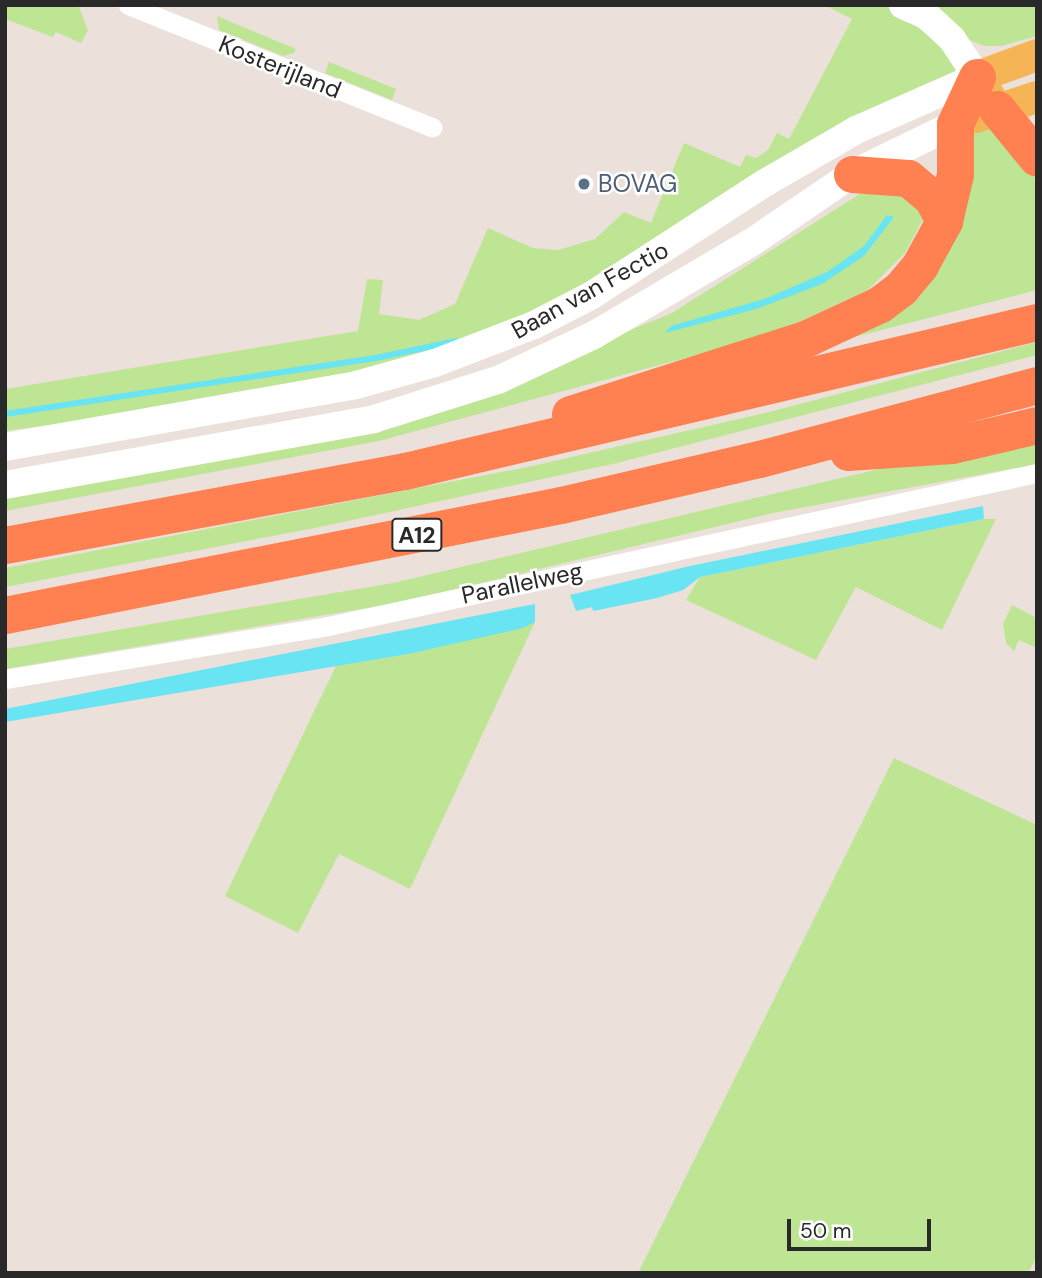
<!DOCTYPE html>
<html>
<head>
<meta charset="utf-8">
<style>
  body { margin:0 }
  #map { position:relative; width:1042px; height:1278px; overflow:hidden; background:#ece1da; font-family:"DM Sans",sans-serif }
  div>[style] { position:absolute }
  .green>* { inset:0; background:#bde594 }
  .water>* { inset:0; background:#68e4f2 }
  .stream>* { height:6px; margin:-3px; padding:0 3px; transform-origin:3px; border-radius:3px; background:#68e4f2 }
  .street>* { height:19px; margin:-9.5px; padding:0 9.5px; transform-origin:9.5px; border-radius:9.5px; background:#fff }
  .secondary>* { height:28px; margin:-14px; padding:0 14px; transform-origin:14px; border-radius:14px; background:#fff }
  .primary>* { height:32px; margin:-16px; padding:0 16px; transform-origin:16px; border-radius:16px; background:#f5b556 }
  .highway>* { height:37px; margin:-18.5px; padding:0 18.5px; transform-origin:18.5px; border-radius:18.5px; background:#ff8051 }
  .dots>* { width:19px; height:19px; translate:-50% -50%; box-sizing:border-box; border:4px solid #fff; border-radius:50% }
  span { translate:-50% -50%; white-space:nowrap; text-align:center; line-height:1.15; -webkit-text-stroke:5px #fff; paint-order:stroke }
  .shield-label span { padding:2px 5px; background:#fff; border:2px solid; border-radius:5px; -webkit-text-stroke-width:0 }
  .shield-label { font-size:23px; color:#292929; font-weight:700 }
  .street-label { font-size:24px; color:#292929 }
  .service-label { font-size:24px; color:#4e5e75 }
  .left { translate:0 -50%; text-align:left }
  .frame { position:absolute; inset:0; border:7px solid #292929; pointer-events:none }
  .scale { position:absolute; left:787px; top:1219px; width:144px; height:32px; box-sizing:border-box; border:4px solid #292929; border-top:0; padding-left:9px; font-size:21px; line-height:24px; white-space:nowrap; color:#292929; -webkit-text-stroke:5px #fff; paint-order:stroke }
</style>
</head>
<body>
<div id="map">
  <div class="green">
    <i style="clip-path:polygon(5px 5px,78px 5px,88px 30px,81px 43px,56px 32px,53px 37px,5px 19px)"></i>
    <i style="clip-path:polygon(824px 5px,886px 5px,942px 45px,959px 71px,606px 275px,501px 327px,378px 368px,265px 395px,5px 431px,5px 389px,358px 331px,367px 279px,383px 280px,379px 314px,419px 320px,455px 304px,488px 228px,533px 248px,558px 250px,595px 239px,624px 212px,651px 223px,684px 143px,740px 167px,746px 155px,756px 158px,768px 150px,777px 133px,789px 139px,852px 19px)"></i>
    <i style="clip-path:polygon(934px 5px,1037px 5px,1037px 36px,1001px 46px,984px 46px,967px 39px)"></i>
    <i style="clip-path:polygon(217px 16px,296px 49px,294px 53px,283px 56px,219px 30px)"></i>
    <i style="clip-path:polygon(329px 62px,396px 89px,392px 100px,325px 73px)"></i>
    <i style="clip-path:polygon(986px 124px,1037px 181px,1037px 290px,827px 344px,875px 319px,972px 129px)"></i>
    <i style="clip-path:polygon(866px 190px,898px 190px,916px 204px,923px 219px,905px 253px,869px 289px,774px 334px,379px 441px,5px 511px,5px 494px,505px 382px,672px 313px)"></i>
    <i style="clip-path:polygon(1037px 342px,1037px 355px,617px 463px,315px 528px,5px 587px,5px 568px,532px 466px,769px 412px)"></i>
    <i style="clip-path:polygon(1037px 432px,1037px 464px,773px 513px,397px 603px,5px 669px,5px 649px,393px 583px)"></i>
    <i style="clip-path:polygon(984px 519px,996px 519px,942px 630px,856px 587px,816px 660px,686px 600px,700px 577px)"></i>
    <i style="clip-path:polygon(1012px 605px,1037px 618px,1037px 648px,1019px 640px,1014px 651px,1006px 643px,1003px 624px)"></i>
    <i style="clip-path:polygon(535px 622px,410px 889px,339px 854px,298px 933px,225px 896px,336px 666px,408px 654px)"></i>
    <i style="clip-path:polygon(894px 758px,1037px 825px,1037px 1256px,1028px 1273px,638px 1273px)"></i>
  </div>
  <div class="water">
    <i style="clip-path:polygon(887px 215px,894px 217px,864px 256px,822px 284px,756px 309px,665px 333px,671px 326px,767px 298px,827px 272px,864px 246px)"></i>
    <i style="clip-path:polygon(983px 506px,984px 519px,700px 577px,683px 590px,657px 598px,593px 611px,592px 607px,576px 611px,570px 595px,690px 566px)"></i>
    <i style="clip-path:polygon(535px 604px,535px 622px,523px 628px,408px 654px,5px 722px,5px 709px)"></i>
  </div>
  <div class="stream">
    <i style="left:5px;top:414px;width:375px;rotate:-8.6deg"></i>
    <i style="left:376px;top:358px;width:82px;rotate:-12deg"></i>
  </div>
  <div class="street">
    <i style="left:128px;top:5px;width:328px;rotate:21.9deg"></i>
    <i style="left:5px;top:679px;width:327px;rotate:-9.3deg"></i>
    <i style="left:328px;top:626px;width:725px;rotate:-12.18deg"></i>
  </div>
  <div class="secondary">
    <i style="left:5px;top:447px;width:356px;rotate:-10deg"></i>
    <i style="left:356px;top:385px;width:82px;rotate:-15.6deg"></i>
    <i style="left:435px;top:363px;width:106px;rotate:-21deg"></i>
    <i style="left:534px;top:325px;width:65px;rotate:-27.3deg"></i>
    <i style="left:592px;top:295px;width:204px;rotate:-33deg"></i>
    <i style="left:763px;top:184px;width:108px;rotate:-30.1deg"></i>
    <i style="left:856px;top:130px;width:132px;rotate:-23.7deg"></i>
    <i style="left:977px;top:77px;width:45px;rotate:-123.3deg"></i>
    <i style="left:952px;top:39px;width:35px;rotate:-137deg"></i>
    <i style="left:926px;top:15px;width:25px;rotate:-157deg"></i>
    <i style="left:5px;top:485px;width:375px;rotate:-10.1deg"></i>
    <i style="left:374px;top:419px;width:130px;rotate:-17.5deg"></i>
    <i style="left:498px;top:380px;width:106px;rotate:-25.1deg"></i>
    <i style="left:594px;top:335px;width:183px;rotate:-30.5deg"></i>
    <i style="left:752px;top:242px;width:121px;rotate:-34.2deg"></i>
    <i style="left:852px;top:174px;width:114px;rotate:-25.9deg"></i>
  </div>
  <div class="primary">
    <i style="left:991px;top:99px;width:26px;rotate:-122deg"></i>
    <i style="left:977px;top:77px;width:64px;rotate:-20.1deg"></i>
    <i style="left:976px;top:117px;width:64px;rotate:-18.2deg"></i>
  </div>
  <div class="highway">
    <i style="left:997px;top:109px;width:63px;rotate:50.8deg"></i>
    <i style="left:852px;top:174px;width:56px;rotate:4.1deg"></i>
    <i style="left:908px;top:178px;width:31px;rotate:40deg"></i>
    <i style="left:932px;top:198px;width:26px;rotate:62deg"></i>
    <i style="left:570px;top:414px;width:247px;rotate:-17.7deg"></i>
    <i style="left:805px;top:339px;width:83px;rotate:-25deg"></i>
    <i style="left:880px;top:304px;width:26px;rotate:-37deg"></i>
    <i style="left:901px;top:288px;width:30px;rotate:-50deg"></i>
    <i style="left:920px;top:265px;width:50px;rotate:-61.4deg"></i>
    <i style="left:944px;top:221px;width:48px;rotate:-76.8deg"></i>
    <i style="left:955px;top:174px;width:50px;rotate:-90deg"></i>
    <i style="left:955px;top:124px;width:52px;rotate:-64.9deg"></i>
    <i style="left:848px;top:452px;width:104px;rotate:-3.9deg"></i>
    <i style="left:952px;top:445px;width:87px;rotate:-13.2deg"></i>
    <i style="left:5px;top:545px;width:407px;rotate:-10.5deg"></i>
    <i style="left:405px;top:471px;width:649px;rotate:-13.27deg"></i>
    <i style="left:5px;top:615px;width:567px;rotate:-11.19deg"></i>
    <i style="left:561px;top:505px;width:203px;rotate:-13.1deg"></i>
    <i style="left:759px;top:459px;width:288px;rotate:-14.9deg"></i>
  </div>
  <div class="dots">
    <i style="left:584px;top:184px;background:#5c6f8a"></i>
  </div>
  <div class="shield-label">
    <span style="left:417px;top:535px">A12</span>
  </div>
  <div class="street-label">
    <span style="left:280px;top:67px;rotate:22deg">Kosterijland</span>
    <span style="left:590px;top:290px;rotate:-29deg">Baan van Fectio</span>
    <span style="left:522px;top:583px;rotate:-12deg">Parallelweg</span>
  </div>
  <div class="service-label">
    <span class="left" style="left:598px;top:184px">BOVAG</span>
  </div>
  <div class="frame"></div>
  <div class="scale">50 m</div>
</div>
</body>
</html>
